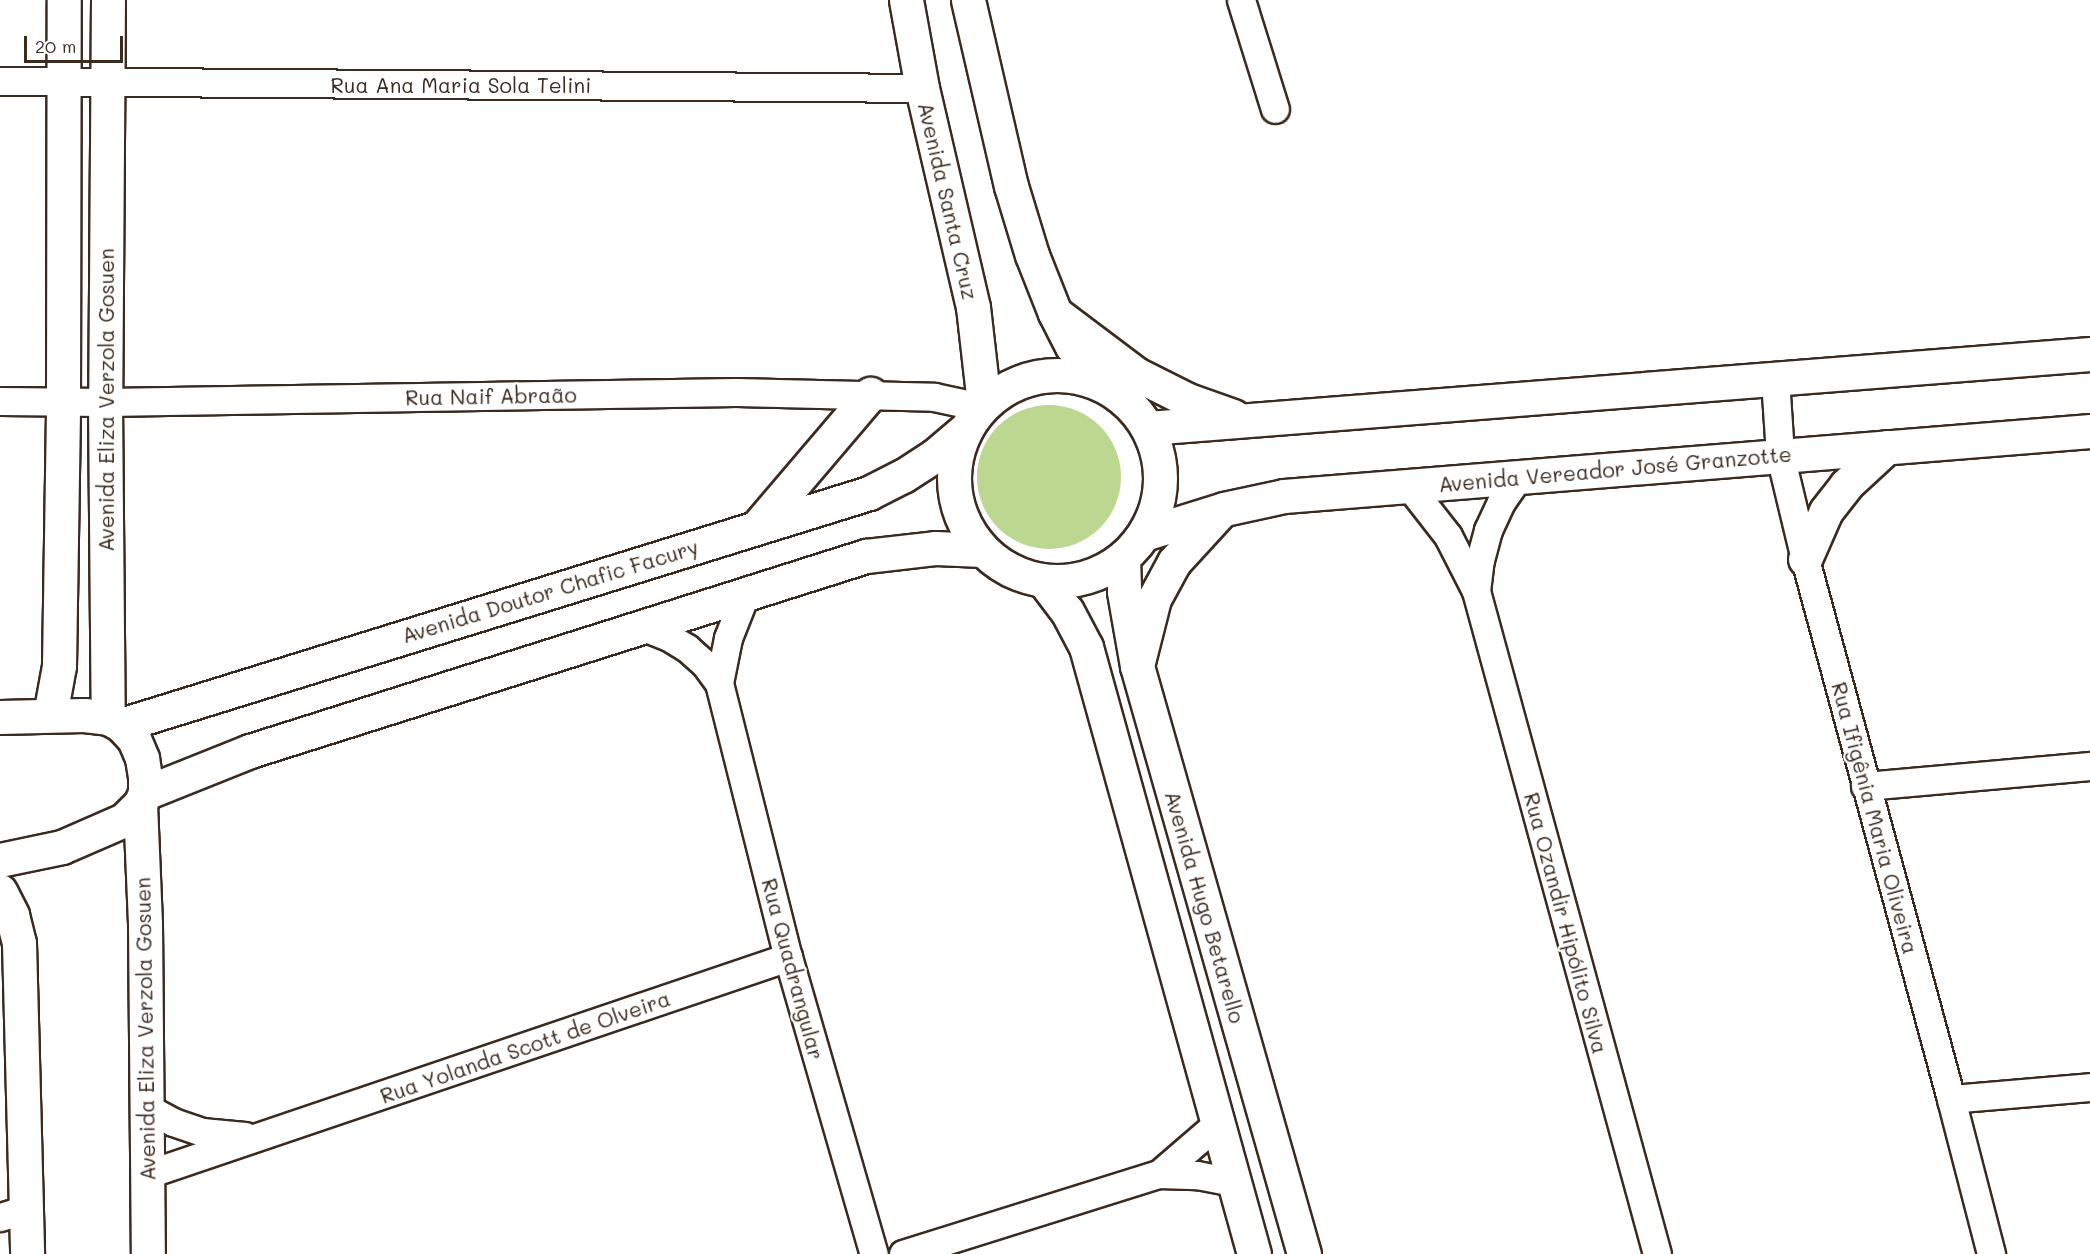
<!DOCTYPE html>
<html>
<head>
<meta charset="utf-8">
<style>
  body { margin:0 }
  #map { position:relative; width:2090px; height:1254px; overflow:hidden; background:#fff; font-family:Mali,sans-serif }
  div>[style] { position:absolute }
  .green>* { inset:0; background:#bcd78f }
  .round { border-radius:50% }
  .roads { filter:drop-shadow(2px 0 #3b2a1e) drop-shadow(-2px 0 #3b2a1e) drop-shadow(0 2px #3b2a1e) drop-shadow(0 -2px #3b2a1e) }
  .minor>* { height:27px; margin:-13.5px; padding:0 13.5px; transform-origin:13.5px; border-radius:13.5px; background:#fff }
  .tertiary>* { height:33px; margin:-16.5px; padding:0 16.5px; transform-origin:16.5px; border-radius:16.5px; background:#fff }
  .secondary>* { height:33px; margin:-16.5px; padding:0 16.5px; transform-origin:16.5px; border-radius:16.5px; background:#fff }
  .secondary>.ring { margin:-16.5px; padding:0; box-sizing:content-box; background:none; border:33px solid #fff; border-radius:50% }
  span { translate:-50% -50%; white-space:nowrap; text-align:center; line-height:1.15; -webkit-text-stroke:4.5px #fff; paint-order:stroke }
  .street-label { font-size:21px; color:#3b2a1e }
  .scale { position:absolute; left:24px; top:36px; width:99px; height:27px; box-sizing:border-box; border:3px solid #3b2a1e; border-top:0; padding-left:8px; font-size:18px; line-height:21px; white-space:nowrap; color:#3b2a1e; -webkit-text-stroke:4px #fff; paint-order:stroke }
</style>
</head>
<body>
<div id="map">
  <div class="green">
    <i class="round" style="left:977px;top:405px;width:144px;height:144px"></i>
  </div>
  <div class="roads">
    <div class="minor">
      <i style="left:1241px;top:0;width:114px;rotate:72.7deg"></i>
      <i style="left:0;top:81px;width:922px;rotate:0.43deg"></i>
      <i style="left:1775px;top:379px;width:76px;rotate:86.2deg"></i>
      <i style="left:1780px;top:455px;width:107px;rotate:76.5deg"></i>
      <i style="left:1805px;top:559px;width:559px;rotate:74.87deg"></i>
      <i style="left:1951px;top:1099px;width:160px;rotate:75.5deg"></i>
      <i style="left:0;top:401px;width:105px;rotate:0.5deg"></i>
      <i style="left:105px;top:402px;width:631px;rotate:-0.91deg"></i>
      <i style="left:736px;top:392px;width:198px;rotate:1.4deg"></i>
      <i style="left:934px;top:397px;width:48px;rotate:12deg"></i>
      <i style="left:1409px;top:486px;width:63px;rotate:52deg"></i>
      <i style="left:1448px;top:536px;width:62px;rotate:63deg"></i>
      <i style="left:1476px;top:591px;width:687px;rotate:74.73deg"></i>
      <i style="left:1476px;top:591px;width:31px;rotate:-83deg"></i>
      <i style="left:1480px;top:560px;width:31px;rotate:-75deg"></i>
      <i style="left:1488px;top:530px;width:31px;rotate:-65deg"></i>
      <i style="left:1501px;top:502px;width:32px;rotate:-55deg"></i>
      <i style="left:745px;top:595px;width:46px;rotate:111.6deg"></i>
      <i style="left:728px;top:638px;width:46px;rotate:101.3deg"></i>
      <i style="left:719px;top:683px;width:283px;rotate:75.9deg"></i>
      <i style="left:788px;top:957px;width:309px;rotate:73.9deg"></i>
      <i style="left:643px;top:627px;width:26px;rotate:21deg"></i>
      <i style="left:667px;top:636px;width:23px;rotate:31deg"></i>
      <i style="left:687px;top:648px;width:24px;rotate:42deg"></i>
      <i style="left:705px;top:664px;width:24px;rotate:54deg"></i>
      <i style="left:1865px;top:786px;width:226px;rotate:-5.1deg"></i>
      <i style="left:1951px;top:1099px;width:140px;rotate:-4.9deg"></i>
      <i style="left:147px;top:1108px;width:30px;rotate:28deg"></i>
      <i style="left:173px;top:1122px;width:31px;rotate:19deg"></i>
      <i style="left:202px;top:1132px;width:43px;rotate:5.3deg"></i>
      <i style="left:148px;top:1174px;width:676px;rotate:-18.73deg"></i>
      <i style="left:1159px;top:1174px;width:78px;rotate:-40.8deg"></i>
      <i style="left:0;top:1217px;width:27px;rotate:-17deg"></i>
      <i style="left:903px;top:1254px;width:268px;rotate:-17.4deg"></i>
      <i style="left:1159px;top:1174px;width:38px;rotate:2deg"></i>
      <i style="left:1197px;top:1175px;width:38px;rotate:11deg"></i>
    </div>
    <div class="tertiary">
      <i style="left:906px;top:0;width:89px;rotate:79.7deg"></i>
      <i style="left:922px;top:88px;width:225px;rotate:76.9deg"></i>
      <i style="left:973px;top:307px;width:98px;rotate:83.5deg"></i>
      <i style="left:968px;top:0;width:191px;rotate:77deg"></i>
      <i style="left:1011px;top:186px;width:72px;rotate:73.1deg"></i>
      <i style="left:1032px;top:255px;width:62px;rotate:68.4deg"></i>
      <i style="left:1055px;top:313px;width:37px;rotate:63deg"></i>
      <i style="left:1072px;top:346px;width:42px;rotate:55.6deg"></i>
      <i style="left:1123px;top:558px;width:34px;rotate:88deg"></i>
      <i style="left:1124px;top:592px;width:75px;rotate:80deg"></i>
      <i style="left:1137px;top:666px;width:611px;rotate:74.14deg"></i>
      <i style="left:1044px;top:581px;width:38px;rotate:53deg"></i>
      <i style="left:1067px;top:611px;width:41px;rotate:62.2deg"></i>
      <i style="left:1086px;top:647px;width:630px;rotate:74.53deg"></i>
      <i style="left:140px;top:804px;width:120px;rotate:87.6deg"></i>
      <i style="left:145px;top:924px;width:330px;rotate:89.5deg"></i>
      <i style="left:0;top:891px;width:27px;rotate:63deg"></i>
      <i style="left:12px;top:915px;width:29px;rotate:76deg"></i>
      <i style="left:19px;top:943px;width:311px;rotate:88.5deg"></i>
    </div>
    <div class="secondary">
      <i style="left:108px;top:0;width:402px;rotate:90.4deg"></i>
      <i style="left:105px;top:402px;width:316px;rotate:89.5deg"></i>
      <i style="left:1055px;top:313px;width:101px;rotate:37deg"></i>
      <i style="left:1136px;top:374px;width:58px;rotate:26.6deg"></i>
      <i style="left:1188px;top:400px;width:48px;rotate:19.6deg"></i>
      <i class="ring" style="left:954px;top:375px;width:173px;height:173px"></i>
      <i style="left:1148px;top:428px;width:945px;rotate:-4.49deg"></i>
      <i style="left:757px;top:527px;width:175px;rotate:-49.6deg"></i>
      <i style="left:1144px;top:534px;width:84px;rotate:-17.4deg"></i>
      <i style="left:1224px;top:509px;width:61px;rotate:-12.2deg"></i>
      <i style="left:1284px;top:496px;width:809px;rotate:-4.61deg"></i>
      <i style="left:1805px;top:559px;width:52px;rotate:-66.4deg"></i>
      <i style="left:1826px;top:511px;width:33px;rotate:-52deg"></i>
      <i style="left:1846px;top:485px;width:56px;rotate:-42.8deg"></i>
      <i style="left:1137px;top:666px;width:69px;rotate:-75.8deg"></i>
      <i style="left:1154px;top:599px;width:42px;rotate:-61.6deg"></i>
      <i style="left:1174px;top:562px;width:67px;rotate:-47.4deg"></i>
      <i style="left:50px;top:715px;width:50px;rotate:-79.6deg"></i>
      <i style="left:59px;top:666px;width:264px;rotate:-89.1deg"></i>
      <i style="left:63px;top:402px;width:402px;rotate:-89.9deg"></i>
      <i style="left:0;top:717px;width:84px;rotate:-1.4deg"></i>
      <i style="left:84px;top:715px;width:24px;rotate:7deg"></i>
      <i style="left:108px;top:718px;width:15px;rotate:28deg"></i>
      <i style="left:121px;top:725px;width:19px;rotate:47deg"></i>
      <i style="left:134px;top:739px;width:21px;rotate:67deg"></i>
      <i style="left:142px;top:758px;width:18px;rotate:81deg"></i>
      <i style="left:145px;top:776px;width:17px;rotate:90deg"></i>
      <i style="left:145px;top:793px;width:12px;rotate:114deg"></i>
      <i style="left:140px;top:804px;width:23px;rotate:135deg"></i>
      <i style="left:124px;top:820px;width:68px;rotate:156.5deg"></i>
      <i style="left:62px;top:847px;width:63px;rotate:168.2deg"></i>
      <i style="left:121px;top:725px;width:783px;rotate:-17.23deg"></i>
      <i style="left:869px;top:493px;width:38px;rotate:-27deg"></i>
      <i style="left:903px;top:476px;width:37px;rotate:-33deg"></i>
      <i style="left:934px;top:456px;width:42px;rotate:-40.2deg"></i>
      <i style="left:145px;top:793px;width:113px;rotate:-21.8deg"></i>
      <i style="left:250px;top:751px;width:646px;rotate:-17.57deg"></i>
      <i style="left:866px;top:556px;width:69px;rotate:-6.6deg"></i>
      <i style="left:935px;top:548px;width:48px;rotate:2.4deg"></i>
    </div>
  </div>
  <div class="street-label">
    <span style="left:461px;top:85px">Rua Ana Maria Sola Telini</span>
    <span style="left:948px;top:201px;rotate:77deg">Avenida Santa Cruz</span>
    <span style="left:491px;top:396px;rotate:-1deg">Rua Naif Abraão</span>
    <span style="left:106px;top:400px;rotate:-90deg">Avenida Eliza Verzola Gosuen</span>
    <span style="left:1615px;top:469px;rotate:-5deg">Avenida Vereador José Granzotte</span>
    <span style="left:550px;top:591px;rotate:-17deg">Avenida Doutor Chafic Facury</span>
    <span style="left:1875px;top:818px;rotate:75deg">Rua Ifigênia Maria Oliveira</span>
    <span style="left:1205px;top:907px;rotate:74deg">Avenida Hugo Betarello</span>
    <span style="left:1566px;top:923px;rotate:75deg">Rua Ozandir Hipólito Silva</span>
    <span style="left:793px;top:969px;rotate:75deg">Rua Quadrangular</span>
    <span style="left:145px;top:1029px;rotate:-91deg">Avenida Eliza Verzola Gosuen</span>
    <span style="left:525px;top:1047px;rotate:-19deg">Rua Yolanda Scott de Olveira</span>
  </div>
  <div class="scale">20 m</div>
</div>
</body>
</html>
